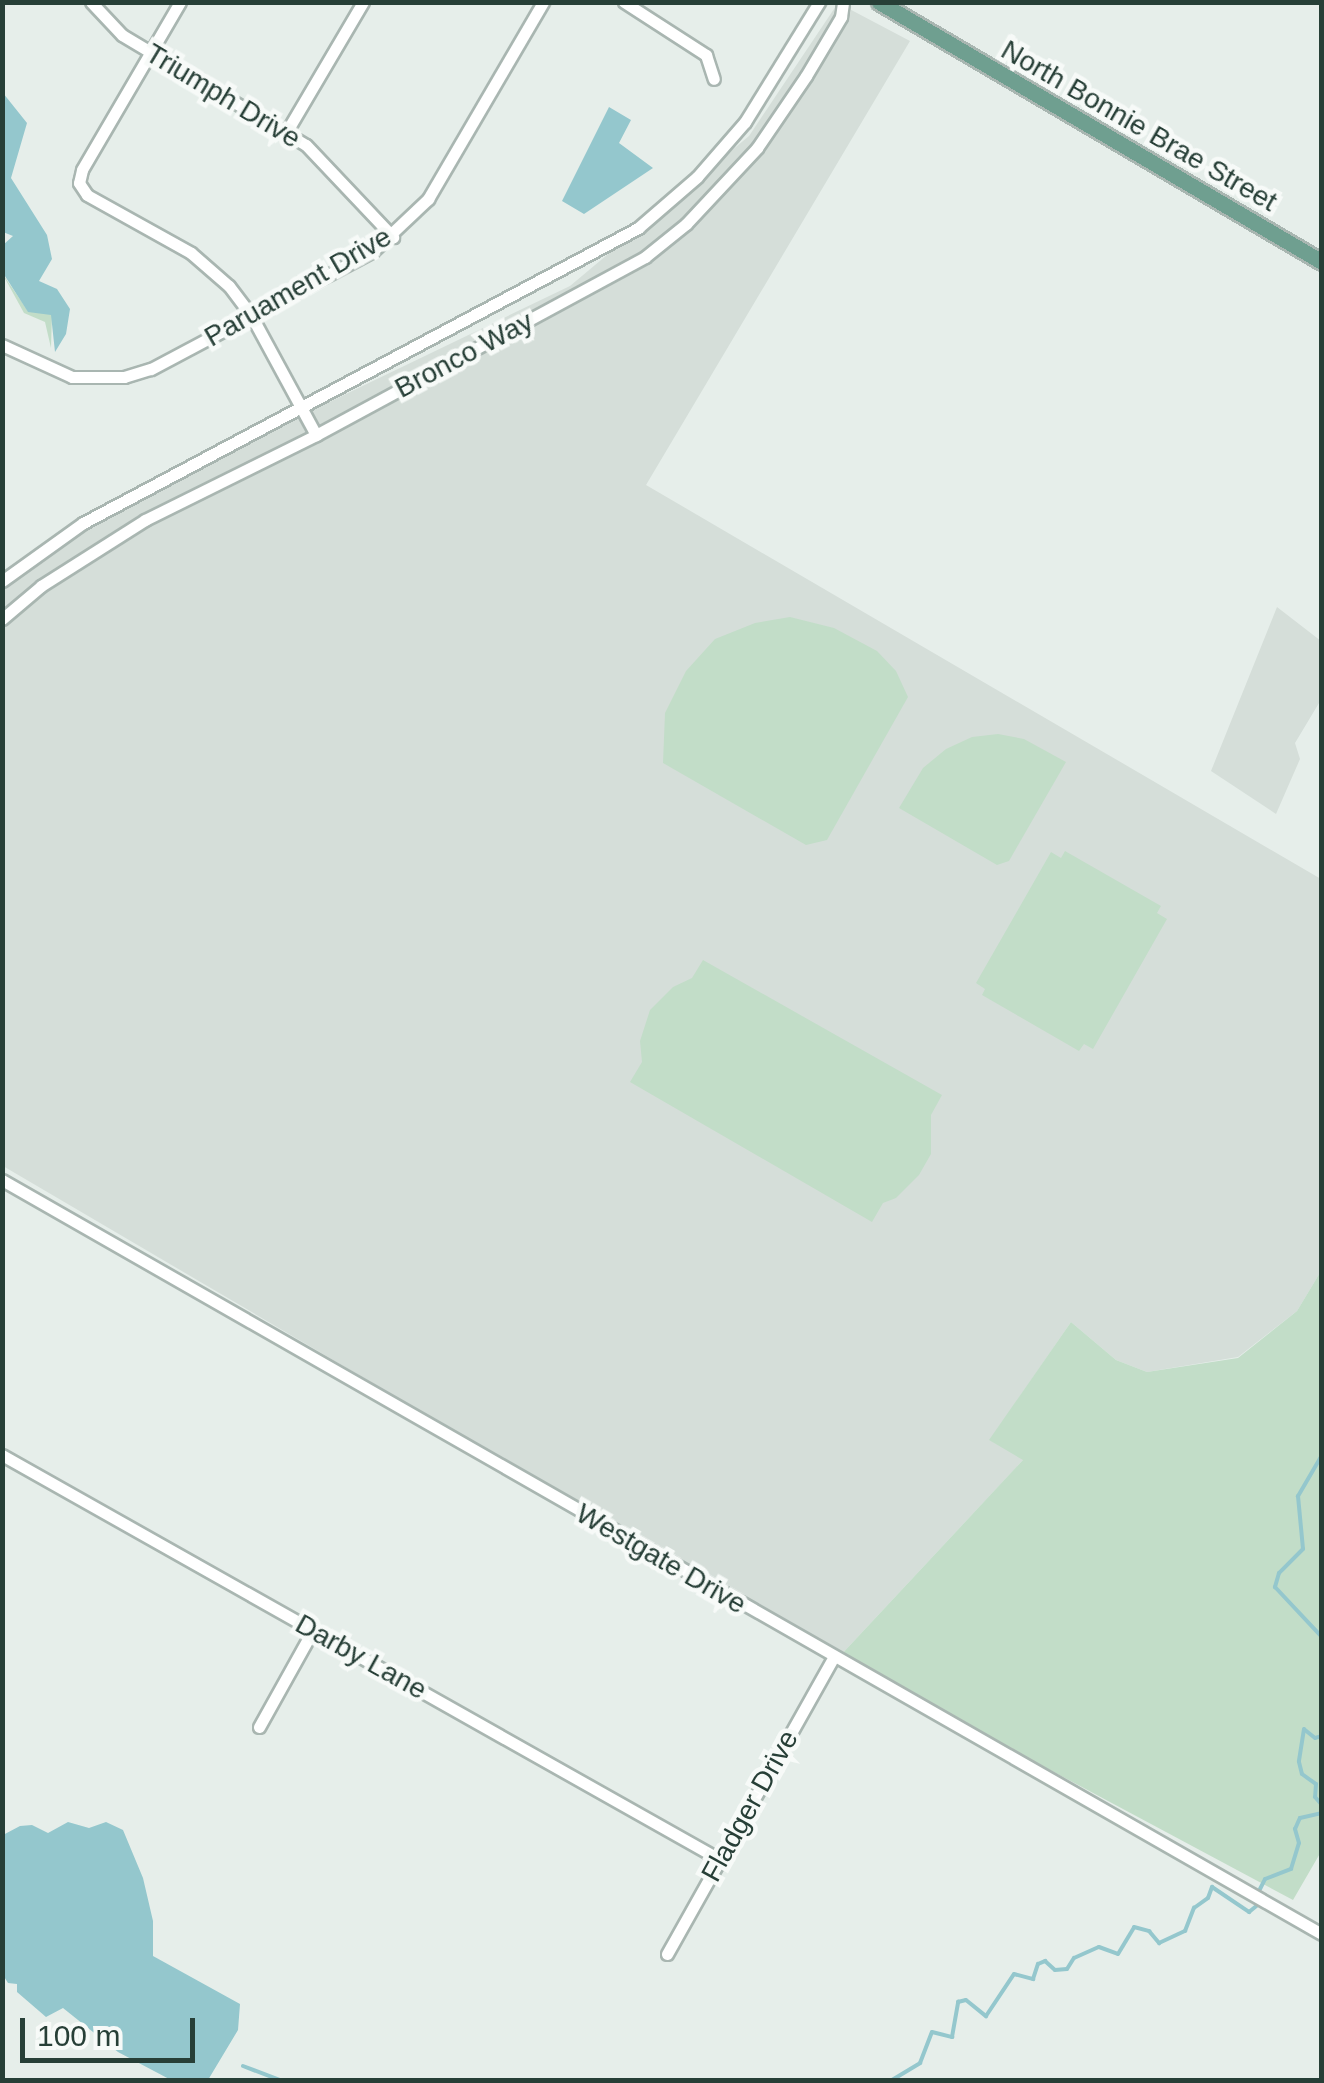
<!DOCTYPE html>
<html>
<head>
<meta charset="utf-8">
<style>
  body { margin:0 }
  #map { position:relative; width:1324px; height:2083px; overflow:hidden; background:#e6eeea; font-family:Helvetica,sans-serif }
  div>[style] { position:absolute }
  .built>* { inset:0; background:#d5ded9 }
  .green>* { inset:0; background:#c2ddc8 }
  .water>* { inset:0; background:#94c7cd }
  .stream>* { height:4px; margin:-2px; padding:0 2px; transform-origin:2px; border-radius:2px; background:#94c7cd }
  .roads { filter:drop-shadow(2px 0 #a9b6b1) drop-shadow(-2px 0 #a9b6b1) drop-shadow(0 2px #a9b6b1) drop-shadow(0 -2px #a9b6b1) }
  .minor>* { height:11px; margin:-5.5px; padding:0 5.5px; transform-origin:5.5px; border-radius:5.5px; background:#fff }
  .major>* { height:15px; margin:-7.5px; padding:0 7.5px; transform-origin:7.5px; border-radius:7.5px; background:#6f9f90 }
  span { translate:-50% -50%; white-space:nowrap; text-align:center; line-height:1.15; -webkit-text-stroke:9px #f7faf8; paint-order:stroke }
  .street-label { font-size:28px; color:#273f37 }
  .frame { position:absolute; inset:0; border:5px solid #273f37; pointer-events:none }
  .scale { position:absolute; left:20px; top:2018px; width:175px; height:45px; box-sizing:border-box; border:5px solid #273f37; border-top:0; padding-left:12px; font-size:30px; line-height:35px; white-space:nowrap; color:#273f37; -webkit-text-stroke:8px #f7faf8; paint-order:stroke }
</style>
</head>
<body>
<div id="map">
  <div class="built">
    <i style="clip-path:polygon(838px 3px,910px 41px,646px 485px,1321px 879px,1321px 1271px,1297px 1311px,1238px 1357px,1147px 1372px,1116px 1360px,1071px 1322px,990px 1440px,1024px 1459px,839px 1657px,3px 1166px,3px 588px,36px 552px,111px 507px,570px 286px,749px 136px)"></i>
    <i style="clip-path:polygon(1277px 607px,1321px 641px,1322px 698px,1295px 743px,1300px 759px,1276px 814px,1211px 771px)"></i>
  </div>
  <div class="green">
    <i style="clip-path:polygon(2px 273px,28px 311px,52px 314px,51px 348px,45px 322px,24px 313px)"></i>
    <i style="clip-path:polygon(790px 617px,834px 628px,877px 651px,896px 671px,908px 697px,827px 840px,806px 845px,663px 763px,665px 713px,686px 671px,715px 639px,755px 623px)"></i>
    <i style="clip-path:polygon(998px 734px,1024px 739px,1066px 762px,1009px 861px,997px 865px,899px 808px,923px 768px,946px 749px,972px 737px)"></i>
    <i style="clip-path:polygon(1065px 851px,1161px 906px,1157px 913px,1167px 919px,1093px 1049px,1084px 1044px,1079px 1051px,982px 995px,985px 989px,976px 983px,1051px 852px,1061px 858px)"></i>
    <i style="clip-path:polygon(703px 960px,942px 1095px,931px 1115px,931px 1154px,919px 1175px,896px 1198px,883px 1203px,872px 1222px,630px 1082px,642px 1062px,640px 1041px,650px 1010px,673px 987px,692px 978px)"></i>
    <i style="clip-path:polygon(1321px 1271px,1322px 1850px,1293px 1900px,839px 1657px,1023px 1460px,989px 1440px,1071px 1322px,1116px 1360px,1147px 1372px,1238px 1358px,1297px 1311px)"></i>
  </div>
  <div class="water">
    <i style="clip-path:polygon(3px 93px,27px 123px,11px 178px,47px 235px,52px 259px,39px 281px,57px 289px,70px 309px,66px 334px,55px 352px,51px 315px,28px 312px,3px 273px,3px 245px,13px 236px,3px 232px)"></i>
    <i style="clip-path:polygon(609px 107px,631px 120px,619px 143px,653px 168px,584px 214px,562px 201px)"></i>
    <i style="clip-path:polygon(68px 1822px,89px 1828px,106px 1822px,123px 1830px,143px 1878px,153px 1921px,153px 1956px,240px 2004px,238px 2030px,208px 2080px,171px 2080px,118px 2052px,63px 2008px,46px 2017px,17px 1992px,17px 1984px,8px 1983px,3px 1975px,3px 1835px,20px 1826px,32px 1825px,48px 1833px)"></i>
  </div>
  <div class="stream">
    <i style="left:1322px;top:1455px;width:48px;rotate:120.3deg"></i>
    <i style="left:1298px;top:1496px;width:53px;rotate:84.6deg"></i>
    <i style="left:1303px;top:1549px;width:34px;rotate:135deg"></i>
    <i style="left:1279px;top:1573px;width:15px;rotate:106deg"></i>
    <i style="left:1275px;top:1587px;width:69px;rotate:46.8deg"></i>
    <i style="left:1322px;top:1736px;width:7px;rotate:164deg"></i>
    <i style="left:1315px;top:1738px;width:14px;rotate:-141deg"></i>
    <i style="left:1304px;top:1729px;width:33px;rotate:99deg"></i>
    <i style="left:1299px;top:1762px;width:12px;rotate:76deg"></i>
    <i style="left:1302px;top:1774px;width:17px;rotate:36deg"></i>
    <i style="left:1316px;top:1784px;width:13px;rotate:94deg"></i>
    <i style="left:1315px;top:1797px;width:11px;rotate:49deg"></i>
    <i style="left:1260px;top:1889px;width:11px;rotate:-63deg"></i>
    <i style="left:1265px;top:1879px;width:28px;rotate:-21deg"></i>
    <i style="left:1291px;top:1869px;width:27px;rotate:-73deg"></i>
    <i style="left:1299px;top:1843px;width:15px;rotate:-106deg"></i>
    <i style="left:1295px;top:1829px;width:12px;rotate:-66deg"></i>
    <i style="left:1300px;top:1818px;width:23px;rotate:-13deg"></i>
    <i style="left:243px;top:2066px;width:39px;rotate:21deg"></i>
    <i style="left:892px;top:2080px;width:33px;rotate:-31deg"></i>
    <i style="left:920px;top:2063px;width:33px;rotate:-69deg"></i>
    <i style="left:932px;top:2032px;width:21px;rotate:14deg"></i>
    <i style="left:952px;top:2037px;width:36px;rotate:-80deg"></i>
    <i style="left:958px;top:2002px;width:8px;rotate:-14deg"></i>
    <i style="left:966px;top:2000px;width:26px;rotate:39deg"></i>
    <i style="left:986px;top:2016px;width:50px;rotate:-56.3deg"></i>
    <i style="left:1014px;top:1974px;width:20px;rotate:15deg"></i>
    <i style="left:1033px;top:1979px;width:16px;rotate:-72deg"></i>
    <i style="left:1038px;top:1964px;width:8px;rotate:-23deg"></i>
    <i style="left:1045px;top:1961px;width:13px;rotate:42deg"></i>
    <i style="left:1055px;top:1970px;width:12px;rotate:-5deg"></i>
    <i style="left:1067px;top:1969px;width:13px;rotate:-58deg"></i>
    <i style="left:1074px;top:1958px;width:27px;rotate:-24deg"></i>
    <i style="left:1099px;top:1947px;width:20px;rotate:20deg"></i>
    <i style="left:1118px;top:1954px;width:31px;rotate:-59deg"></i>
    <i style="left:1134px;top:1927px;width:16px;rotate:15deg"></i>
    <i style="left:1149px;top:1931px;width:16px;rotate:50deg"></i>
    <i style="left:1159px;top:1943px;width:29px;rotate:-25deg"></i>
    <i style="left:1185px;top:1931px;width:25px;rotate:-69deg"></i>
    <i style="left:1194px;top:1908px;width:17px;rotate:-36deg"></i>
    <i style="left:1208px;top:1898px;width:12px;rotate:-70deg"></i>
    <i style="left:1212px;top:1887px;width:45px;rotate:34deg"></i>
    <i style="left:1249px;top:1912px;width:13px;rotate:-39deg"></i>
  </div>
  <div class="roads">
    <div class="minor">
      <i style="left:91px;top:2px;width:45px;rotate:46.8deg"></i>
      <i style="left:122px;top:35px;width:214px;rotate:30.9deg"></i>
      <i style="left:306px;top:145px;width:127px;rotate:46.6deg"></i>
      <i style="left:180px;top:2px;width:194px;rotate:120.3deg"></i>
      <i style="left:82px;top:170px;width:13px;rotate:103deg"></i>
      <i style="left:79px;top:183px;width:14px;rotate:56deg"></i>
      <i style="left:87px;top:195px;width:119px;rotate:29.1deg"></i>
      <i style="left:191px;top:253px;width:50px;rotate:41deg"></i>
      <i style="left:229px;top:286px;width:39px;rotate:53deg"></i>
      <i style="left:252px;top:317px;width:134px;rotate:61.5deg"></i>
      <i style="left:624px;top:2px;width:98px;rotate:32.9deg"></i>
      <i style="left:706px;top:55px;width:25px;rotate:72deg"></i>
      <i style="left:287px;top:131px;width:150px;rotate:-59.5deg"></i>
      <i style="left:2px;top:345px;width:77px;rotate:24.6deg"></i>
      <i style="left:72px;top:377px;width:52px"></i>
      <i style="left:124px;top:377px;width:28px;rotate:-17deg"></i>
      <i style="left:151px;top:369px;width:251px;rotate:-28deg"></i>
      <i style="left:373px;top:251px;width:76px;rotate:-43.4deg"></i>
      <i style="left:428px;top:199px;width:228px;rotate:-59.7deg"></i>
      <i style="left:2px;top:581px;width:100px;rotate:-35.6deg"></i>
      <i style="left:83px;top:523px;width:629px;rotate:-27.99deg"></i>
      <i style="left:638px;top:228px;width:78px;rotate:-40.8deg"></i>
      <i style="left:697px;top:177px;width:73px;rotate:-48.9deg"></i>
      <i style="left:745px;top:122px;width:141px;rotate:-58.3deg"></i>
      <i style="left:2px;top:619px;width:51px;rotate:-40.2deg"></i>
      <i style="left:41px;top:586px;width:123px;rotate:-32.4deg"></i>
      <i style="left:145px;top:520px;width:191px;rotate:-26.4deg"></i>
      <i style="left:316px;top:435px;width:374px;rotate:-28.4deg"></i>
      <i style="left:645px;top:257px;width:53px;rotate:-38.8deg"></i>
      <i style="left:686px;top:224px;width:104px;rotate:-46.9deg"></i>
      <i style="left:757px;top:148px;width:87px;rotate:-55.8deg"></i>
      <i style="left:806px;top:76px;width:69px;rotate:-59.3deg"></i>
      <i style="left:841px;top:17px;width:15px;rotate:-82deg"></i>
      <i style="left:2px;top:1180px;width:1520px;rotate:29.74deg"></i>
      <i style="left:2px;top:1455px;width:823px;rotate:29.4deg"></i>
      <i style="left:259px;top:1727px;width:111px;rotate:-60.9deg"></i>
      <i style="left:667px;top:1954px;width:339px;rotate:-60.7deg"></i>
    </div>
    <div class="major">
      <i style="left:879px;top:2px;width:514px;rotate:30.41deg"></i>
    </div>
  </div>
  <div class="street-label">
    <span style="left:223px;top:96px;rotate:31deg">Triumph Drive</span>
    <span style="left:1139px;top:126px;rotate:30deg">North Bonnie Brae Street</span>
    <span style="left:298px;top:287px;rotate:-30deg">Paruament Drive</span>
    <span style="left:464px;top:355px;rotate:-28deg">Bronco Way</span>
    <span style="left:661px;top:1559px;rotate:30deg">Westgate Drive</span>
    <span style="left:361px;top:1657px;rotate:29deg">Darby Lane</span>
    <span style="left:750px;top:1806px;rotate:-61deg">Fladger Drive</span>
  </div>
  <div class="frame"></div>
  <div class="scale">100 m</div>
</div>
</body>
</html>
